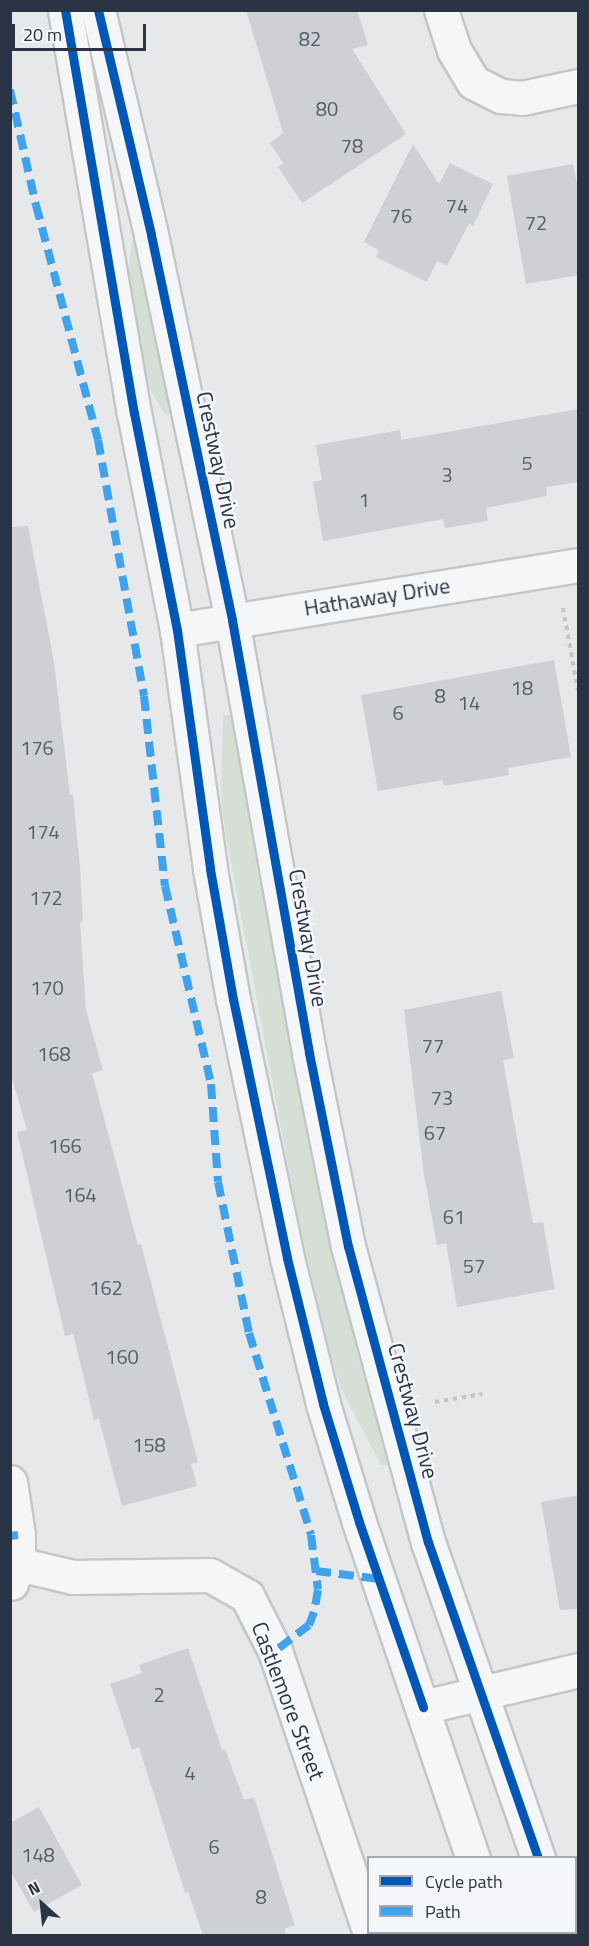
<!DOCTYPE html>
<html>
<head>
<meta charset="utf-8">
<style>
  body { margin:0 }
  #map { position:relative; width:589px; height:1946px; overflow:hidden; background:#e6e8ea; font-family:"Titillium Web",sans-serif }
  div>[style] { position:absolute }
  .green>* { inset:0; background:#d6ded6 }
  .building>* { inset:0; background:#ced0d3 }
  .path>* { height:4px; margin-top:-2px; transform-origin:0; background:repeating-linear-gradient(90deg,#c5c6ca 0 4.5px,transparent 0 9px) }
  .roads { filter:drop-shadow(2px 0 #c4c6c8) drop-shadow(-2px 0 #c4c6c8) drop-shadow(0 2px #c4c6c8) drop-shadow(0 -2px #c4c6c8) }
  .minor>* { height:33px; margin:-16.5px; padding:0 16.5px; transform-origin:16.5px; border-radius:16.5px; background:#f5f6f7 }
  .tertiary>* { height:33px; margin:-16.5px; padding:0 16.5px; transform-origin:16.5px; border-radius:16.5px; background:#f5f6f7 }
  .quiet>* { height:8px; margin-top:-4px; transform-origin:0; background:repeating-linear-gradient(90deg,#3ea3ec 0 15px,transparent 0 23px) }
  .cycleway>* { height:9px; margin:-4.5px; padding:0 4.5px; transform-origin:4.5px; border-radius:4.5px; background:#0057b8 }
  span { translate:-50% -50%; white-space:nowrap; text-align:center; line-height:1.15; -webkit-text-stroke:5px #f4f6f9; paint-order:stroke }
  .number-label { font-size:20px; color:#545c69 }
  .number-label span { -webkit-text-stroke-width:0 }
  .street-label { font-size:22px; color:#2b3445 }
  .frame { position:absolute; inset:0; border:12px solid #2b3445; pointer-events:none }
  .legend { position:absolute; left:367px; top:1856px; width:210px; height:78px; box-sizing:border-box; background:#f4f6f9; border:2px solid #a4a8b1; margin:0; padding:8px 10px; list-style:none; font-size:18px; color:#2b3445 }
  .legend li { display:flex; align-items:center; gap:12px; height:30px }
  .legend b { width:30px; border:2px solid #a4a8b1 }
  .north { position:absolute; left:12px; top:1874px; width:60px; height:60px; -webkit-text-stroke:4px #f4f6f9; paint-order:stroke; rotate:333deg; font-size:16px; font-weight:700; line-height:24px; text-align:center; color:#2b3445 }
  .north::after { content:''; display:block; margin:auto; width:21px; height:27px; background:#2b3445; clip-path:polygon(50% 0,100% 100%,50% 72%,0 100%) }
  .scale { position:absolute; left:12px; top:24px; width:134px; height:27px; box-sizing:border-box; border:3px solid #2b3445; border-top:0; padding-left:8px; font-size:18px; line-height:21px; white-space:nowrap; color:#2b3445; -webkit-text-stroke:4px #f4f6f9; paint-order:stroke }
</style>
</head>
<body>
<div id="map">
  <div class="green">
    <i style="clip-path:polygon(137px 235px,175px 413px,165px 415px,145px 380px,126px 289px,132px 240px)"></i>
    <i style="clip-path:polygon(223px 715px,231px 715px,334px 1251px,389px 1465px,381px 1465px,341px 1388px,331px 1357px,297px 1213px,226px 835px,221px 799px)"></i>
  </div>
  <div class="building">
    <i style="clip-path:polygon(246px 10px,357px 10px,368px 45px,352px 49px,406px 134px,302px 203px,278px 167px,283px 163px,270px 143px,283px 133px)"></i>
    <i style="clip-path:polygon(413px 144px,439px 184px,450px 163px,493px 184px,473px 226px,469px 223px,447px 266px,437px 261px,427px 282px,376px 257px,379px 250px,364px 242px)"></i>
    <i style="clip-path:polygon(573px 164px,579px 194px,579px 275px,526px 284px,507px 176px)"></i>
    <i style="clip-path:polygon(579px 409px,579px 482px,546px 487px,547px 496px,486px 508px,488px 521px,445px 528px,443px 519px,323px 541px,313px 482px,322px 480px,316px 445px,400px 430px,401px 440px)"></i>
    <i style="clip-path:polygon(28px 526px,54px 662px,70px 795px,73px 795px,80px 867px,83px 922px,80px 922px,86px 1010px,103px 1070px,92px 1073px,138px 1245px,141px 1244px,198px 1462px,191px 1464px,197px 1486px,122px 1506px,99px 1419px,94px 1420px,73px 1334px,65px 1336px,17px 1132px,27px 1130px,10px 1071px,10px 527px)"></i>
    <i style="clip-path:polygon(554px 660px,571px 757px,508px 768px,509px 775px,444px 786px,443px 780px,378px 791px,361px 695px)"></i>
    <i style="clip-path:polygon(501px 991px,514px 1058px,503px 1060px,514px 1122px,533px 1223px,543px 1222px,555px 1289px,457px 1307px,446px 1243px,437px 1245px,424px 1175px,404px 1010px)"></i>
    <i style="clip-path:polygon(579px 1495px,579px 1609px,560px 1610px,541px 1502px)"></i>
    <i style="clip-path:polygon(188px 1648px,222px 1750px,225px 1749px,244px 1800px,254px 1797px,295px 1925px,284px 1929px,286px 1935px,203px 1935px,188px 1892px,185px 1893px,139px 1747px,132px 1750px,118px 1707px,110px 1684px,142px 1673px,139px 1665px)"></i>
    <i style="clip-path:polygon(39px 1807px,82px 1885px,34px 1912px,10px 1870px,10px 1823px)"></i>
  </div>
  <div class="path">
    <i style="left:563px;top:608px;width:84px;rotate:79.8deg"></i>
    <i style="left:435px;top:1402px;width:48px;rotate:-9.7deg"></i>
  </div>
  <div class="roads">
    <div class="minor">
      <i style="left:441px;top:10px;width:42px;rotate:72deg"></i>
      <i style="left:454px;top:50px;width:37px;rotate:59deg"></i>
      <i style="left:473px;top:82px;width:31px;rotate:27deg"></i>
      <i style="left:501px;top:96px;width:21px;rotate:5deg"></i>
      <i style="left:522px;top:98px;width:57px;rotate:-12.1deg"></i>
      <i style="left:177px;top:630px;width:406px;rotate:-9.2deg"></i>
      <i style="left:10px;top:1482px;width:54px;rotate:81.4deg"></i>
      <i style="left:18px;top:1535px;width:29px;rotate:90deg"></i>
      <i style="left:18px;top:1564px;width:20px;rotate:110deg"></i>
      <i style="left:18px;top:1564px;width:57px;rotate:13.3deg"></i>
      <i style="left:73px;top:1577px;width:137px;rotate:-0.8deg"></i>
      <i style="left:210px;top:1575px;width:43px;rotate:29.6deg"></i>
      <i style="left:247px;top:1596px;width:62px;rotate:63deg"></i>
      <i style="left:275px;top:1651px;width:291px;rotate:71.4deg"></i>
      <i style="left:423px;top:1707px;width:159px;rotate:-13.4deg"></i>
    </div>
    <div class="tertiary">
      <i style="left:65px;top:10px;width:409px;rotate:80.3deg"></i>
      <i style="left:134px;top:413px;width:221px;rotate:78.8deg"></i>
      <i style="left:177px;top:630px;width:241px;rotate:82.1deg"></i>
      <i style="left:210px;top:869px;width:132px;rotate:80deg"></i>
      <i style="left:233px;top:999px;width:265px;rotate:78.2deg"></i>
      <i style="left:287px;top:1258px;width:150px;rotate:76.1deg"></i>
      <i style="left:323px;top:1404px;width:123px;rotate:73deg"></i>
      <i style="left:359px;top:1522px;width:355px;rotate:71.3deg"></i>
      <i style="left:98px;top:10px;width:231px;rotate:76.7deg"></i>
      <i style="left:151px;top:235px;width:393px;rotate:78.1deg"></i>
      <i style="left:232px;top:620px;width:440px;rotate:79.9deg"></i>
      <i style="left:309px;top:1053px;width:197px;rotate:78.6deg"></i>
      <i style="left:348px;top:1246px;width:307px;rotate:74.9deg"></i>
      <i style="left:428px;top:1542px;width:335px;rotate:70.8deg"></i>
      <i style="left:497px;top:1932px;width:4px;rotate:76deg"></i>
      <i style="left:564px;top:1932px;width:4px;rotate:76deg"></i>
    </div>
  </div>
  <div class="quiet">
    <i style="left:10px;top:90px;width:118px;rotate:77.3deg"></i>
    <i style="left:36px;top:205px;width:243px;rotate:75.2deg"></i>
    <i style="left:98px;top:440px;width:260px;rotate:79.8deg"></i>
    <i style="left:144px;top:696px;width:191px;rotate:83.7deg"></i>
    <i style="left:165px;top:886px;width:203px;rotate:76.9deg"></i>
    <i style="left:211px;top:1084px;width:98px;rotate:85.9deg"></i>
    <i style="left:218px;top:1182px;width:154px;rotate:78.4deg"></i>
    <i style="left:249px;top:1333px;width:211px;rotate:72.9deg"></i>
    <i style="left:311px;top:1535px;width:55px;rotate:82.7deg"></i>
    <i style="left:318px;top:1590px;width:22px;rotate:100deg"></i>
    <i style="left:314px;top:1612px;width:14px;rotate:111deg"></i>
    <i style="left:309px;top:1625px;width:43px;rotate:142.6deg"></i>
    <i style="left:10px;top:1536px;width:8px;rotate:-7deg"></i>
    <i style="left:316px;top:1571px;width:64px;rotate:7.2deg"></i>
  </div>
  <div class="cycleway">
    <i style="left:65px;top:10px;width:409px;rotate:80.3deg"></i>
    <i style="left:134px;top:413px;width:221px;rotate:78.8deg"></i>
    <i style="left:177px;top:630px;width:241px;rotate:82.1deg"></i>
    <i style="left:210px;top:869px;width:132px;rotate:80deg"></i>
    <i style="left:233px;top:999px;width:265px;rotate:78.2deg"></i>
    <i style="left:287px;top:1258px;width:150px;rotate:76.1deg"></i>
    <i style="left:323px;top:1404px;width:123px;rotate:73deg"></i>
    <i style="left:359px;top:1522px;width:196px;rotate:70.9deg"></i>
    <i style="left:98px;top:10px;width:231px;rotate:76.7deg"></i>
    <i style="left:151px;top:235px;width:393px;rotate:78.1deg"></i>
    <i style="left:232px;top:620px;width:440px;rotate:79.9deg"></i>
    <i style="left:309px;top:1053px;width:197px;rotate:78.6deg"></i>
    <i style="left:348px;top:1246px;width:307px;rotate:74.9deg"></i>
    <i style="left:428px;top:1542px;width:335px;rotate:70.8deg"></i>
  </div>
  <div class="number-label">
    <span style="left:310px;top:38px">82</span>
    <span style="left:327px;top:108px">80</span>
    <span style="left:352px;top:145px">78</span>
    <span style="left:457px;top:205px">74</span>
    <span style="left:401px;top:215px">76</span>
    <span style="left:536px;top:222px">72</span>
    <span style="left:527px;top:462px">5</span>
    <span style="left:447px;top:474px">3</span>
    <span style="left:364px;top:499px">1</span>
    <span style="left:522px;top:687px">18</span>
    <span style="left:440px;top:695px">8</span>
    <span style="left:469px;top:702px">14</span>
    <span style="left:398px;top:712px">6</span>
    <span style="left:37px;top:747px">176</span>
    <span style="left:43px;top:831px">174</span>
    <span style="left:46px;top:897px">172</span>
    <span style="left:47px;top:987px">170</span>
    <span style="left:433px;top:1045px">77</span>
    <span style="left:54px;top:1053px">168</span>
    <span style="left:442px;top:1097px">73</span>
    <span style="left:435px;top:1132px">67</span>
    <span style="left:65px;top:1145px">166</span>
    <span style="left:80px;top:1194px">164</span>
    <span style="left:454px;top:1216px">61</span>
    <span style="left:474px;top:1265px">57</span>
    <span style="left:106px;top:1287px">162</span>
    <span style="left:122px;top:1356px">160</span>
    <span style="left:149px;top:1444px">158</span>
    <span style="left:159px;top:1694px">2</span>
    <span style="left:190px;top:1772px">4</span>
    <span style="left:214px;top:1846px">6</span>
    <span style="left:38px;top:1854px">148</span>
    <span style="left:261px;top:1896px">8</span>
  </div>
  <div class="street-label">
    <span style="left:218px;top:460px;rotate:78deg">Crestway Drive</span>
    <span style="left:377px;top:597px;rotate:-9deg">Hathaway Drive</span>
    <span style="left:308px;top:938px;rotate:80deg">Crestway Drive</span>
    <span style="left:413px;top:1411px;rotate:75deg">Crestway Drive</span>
    <span style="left:288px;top:1701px;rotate:69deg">Castlemore Street</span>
  </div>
  <div class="frame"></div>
  <ul class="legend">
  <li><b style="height:8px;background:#0057b8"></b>Cycle path</li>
  <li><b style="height:8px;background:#3ea3ec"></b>Path</li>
  </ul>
  <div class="north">N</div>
  <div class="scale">20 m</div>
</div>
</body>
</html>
